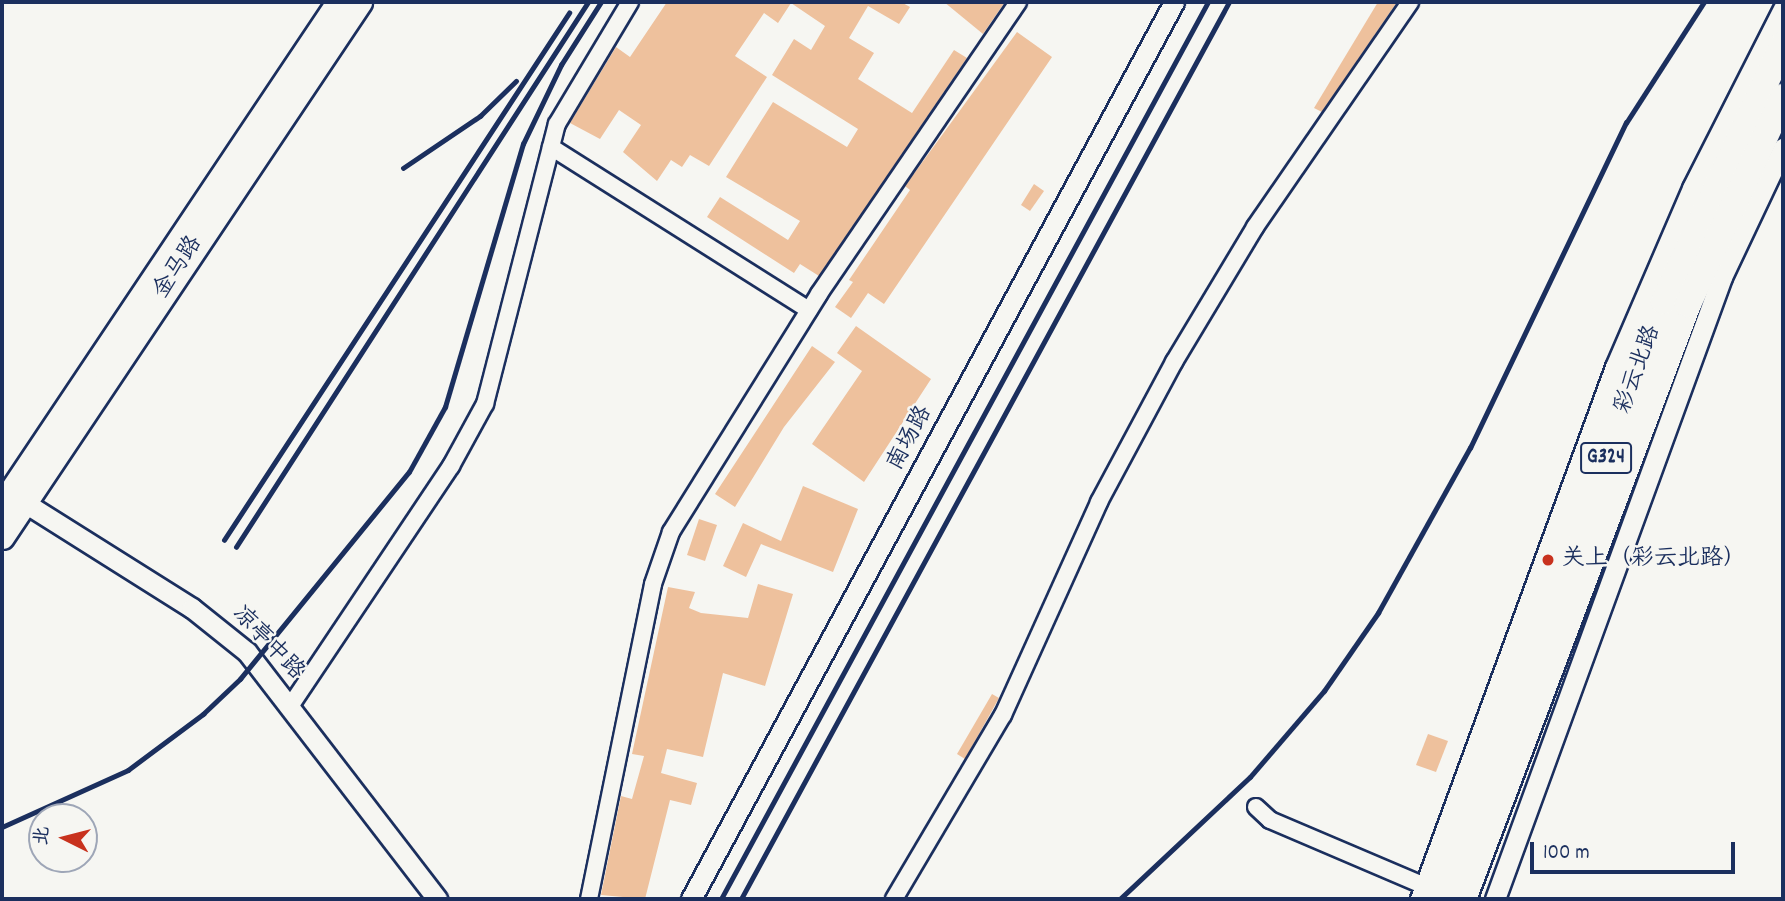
<!DOCTYPE html>
<html>
<head>
<meta charset="utf-8">
<style>
  body { margin:0 }
  #map { position:relative; width:1785px; height:901px; overflow:hidden; background:#f6f6f2; font-family:Dekko,"LXGW WenKai TC",sans-serif }
  div>[style] { position:absolute }
  .building>* { inset:0; background:#eec19d }
  .roads { filter:drop-shadow(2px 0 #1b2f5e) drop-shadow(-2px 0 #1b2f5e) drop-shadow(0 2px #1b2f5e) drop-shadow(0 -2px #1b2f5e) }
  .minor>* { height:16px; margin:-8px; padding:0 8px; transform-origin:8px; border-radius:8px; background:#f6f6f2 }
  .tertiary>* { height:19px; margin:-9.5px; padding:0 9.5px; transform-origin:9.5px; border-radius:9.5px; background:#f6f6f2 }
  .secondary>* { height:23px; margin:-11.5px; padding:0 11.5px; transform-origin:11.5px; border-radius:11.5px; background:#f6f6f2 }
  .trunk>* { height:26px; margin:-13px; padding:0 13px; transform-origin:13px; border-radius:13px; background:#f6f6f2 }
  .rail>* { height:4.5px; margin:-2.25px; padding:0 2.25px; transform-origin:2.25px; border-radius:2.25px; background:#1b2f5e }
  .dots>* { width:19px; height:19px; translate:-50% -50%; box-sizing:border-box; border:4px solid #f6f6f2; border-radius:50% }
  span { translate:-50% -50%; white-space:nowrap; text-align:center; line-height:1.15; -webkit-text-stroke:5px #f6f6f2; paint-order:stroke }
  .shield-label span { padding:2px 5px; background:#f6f6f2; border:2px solid; border-radius:5px; -webkit-text-stroke-width:0 }
  .shield-label { font-size:21px; color:#1b2f5e; font-weight:700 }
  .street-label { font-size:23px; color:#1b2f5e }
  .poi-label { font-size:23px; color:#1b2f5e }
  .left { translate:0 -50%; text-align:left }
  .frame { position:absolute; inset:0; border:4px solid #1b2f5e; pointer-events:none }
  .north { position:absolute; left:28px; top:803px; width:70px; height:70px; box-sizing:border-box; background:#f6f6f2; border:2px solid #9ea6b7; border-radius:50%; rotate:276deg; font-size:19px; font-weight:700; line-height:28px; text-align:center; color:#1b2f5e }
  .north::after { content:''; display:block; margin:auto; width:24px; height:32px; background:#c8321e; clip-path:polygon(50% 0,100% 100%,50% 72%,0 100%) }
  .scale { position:absolute; left:1530px; top:842px; width:205px; height:32px; box-sizing:border-box; border:4px solid #1b2f5e; border-top:0; padding-left:9px; font-size:21px; line-height:24px; white-space:nowrap; color:#1b2f5e; -webkit-text-stroke:5px #f6f6f2; paint-order:stroke }
</style>
</head>
<body>
<div id="map">
  <div class="building">
    <i style="clip-path:polygon(667px 2px,901px 2px,910px 7px,899px 24px,868px 6px,849px 38px,874px 53px,858px 79px,912px 113px,954px 50px,967px 58px,819px 276px,800px 264px,794px 273px,707px 217px,720px 197px,788px 240px,800px 221px,726px 177px,773px 102px,847px 147px,858px 129px,772px 75px,794px 39px,811px 50px,825px 26px,791px 3px,778px 23px,764px 13px,735px 56px,767px 77px,709px 166px,690px 155px,682px 167px,671px 160px,657px 181px,623px 152px,641px 125px,619px 110px,600px 139px,570px 123px,616px 47px,630px 57px)"></i>
    <i style="clip-path:polygon(944px 2px,1005px 2px,983px 34px)"></i>
    <i style="clip-path:polygon(1378px 2px,1397px 2px,1322px 112px,1314px 108px)"></i>
    <i style="clip-path:polygon(1017px 32px,1052px 57px,884px 304px,868px 293px,851px 318px,835px 307px,853px 282px,849px 280px,910px 190px,905px 186px)"></i>
    <i style="clip-path:polygon(1034px 184px,1044px 191px,1030px 211px,1021px 205px)"></i>
    <i style="clip-path:polygon(856px 326px,931px 379px,864px 482px,812px 444px,862px 371px,837px 353px)"></i>
    <i style="clip-path:polygon(812px 346px,835px 362px,784px 427px,735px 507px,715px 494px)"></i>
    <i style="clip-path:polygon(803px 486px,858px 509px,833px 572px,761px 544px,746px 577px,723px 566px,743px 523px,781px 541px)"></i>
    <i style="clip-path:polygon(699px 519px,717px 525px,705px 561px,687px 555px)"></i>
    <i style="clip-path:polygon(758px 584px,793px 594px,765px 686px,723px 673px,703px 757px,667px 749px,661px 773px,697px 783px,691px 805px,670px 800px,645px 899px,601px 895px,621px 796px,632px 799px,644px 756px,632px 754px,668px 587px,695px 592px,689px 608px,701px 613px,748px 618px)"></i>
    <i style="clip-path:polygon(992px 694px,999px 698px,965px 759px,957px 754px)"></i>
    <i style="clip-path:polygon(1428px 734px,1448px 741px,1436px 772px,1416px 765px)"></i>
  </div>
  <div class="roads">
    <div class="minor">
      <i style="left:551px;top:147px;width:305px;rotate:32.3deg"></i>
      <i style="left:291px;top:705px;width:288px;rotate:-56.2deg"></i>
      <i style="left:451px;top:466px;width:71px;rotate:-61.3deg"></i>
      <i style="left:485px;top:404px;width:289px;rotate:-75.6deg"></i>
      <i style="left:557px;top:124px;width:142px;rotate:-59.1deg"></i>
      <i style="left:1256px;top:807px;width:19px;rotate:43deg"></i>
      <i style="left:1270px;top:820px;width:168px;rotate:23.1deg"></i>
      <i style="left:589px;top:899px;width:321px;rotate:-78.5deg"></i>
      <i style="left:653px;top:584px;width:55px;rotate:-70.9deg"></i>
      <i style="left:671px;top:532px;width:280px;rotate:-58.1deg"></i>
      <i style="left:819px;top:294px;width:353px;rotate:-55.7deg"></i>
      <i style="left:894px;top:899px;width:214px;rotate:-59.4deg"></i>
      <i style="left:1003px;top:715px;width:234px;rotate:-65.7deg"></i>
      <i style="left:1099px;top:502px;width:159px;rotate:-61.8deg"></i>
      <i style="left:1174px;top:362px;width:157px;rotate:-59deg"></i>
      <i style="left:1255px;top:227px;width:273px;rotate:-55.4deg"></i>
    </div>
    <div class="tertiary">
      <i style="left:14px;top:496px;width:210px;rotate:32.2deg"></i>
      <i style="left:192px;top:608px;width:70px;rotate:38.7deg"></i>
      <i style="left:247px;top:652px;width:312px;rotate:52.4deg"></i>
      <i style="left:691px;top:899px;width:1019px;rotate:-61.7deg"></i>
      <i style="left:1420px;top:899px;width:567px;rotate:-69.87deg"></i>
      <i style="left:1615px;top:367px;width:195px;rotate:-66.7deg"></i>
      <i style="left:1692px;top:188px;width:201px;rotate:-63.1deg"></i>
      <i style="left:1495px;top:899px;width:662px;rotate:-69.95deg"></i>
      <i style="left:1722px;top:277px;width:143px;rotate:-64.7deg"></i>
    </div>
    <div class="secondary">
      <i style="left:2px;top:504px;width:604px;rotate:-56.2deg"></i>
      <i style="left:2px;top:537px;width:644px;rotate:-56.21deg"></i>
    </div>
    <div class="trunk">
      <i style="left:1440px;top:899px;width:639px;rotate:-69.46deg"></i>
      <i style="left:1664px;top:301px;width:282px;rotate:-65.1deg"></i>
      <i style="left:1463px;top:899px;width:636px;rotate:-69.29deg"></i>
      <i style="left:1688px;top:304px;width:228px;rotate:-65.3deg"></i>
    </div>
  </div>
  <div class="rail">
    <i style="left:403px;top:168px;width:93px;rotate:-34deg"></i>
    <i style="left:480px;top:116px;width:50px;rotate:-44.2deg"></i>
    <i style="left:224px;top:540px;width:630px;rotate:-56.79deg"></i>
    <i style="left:236px;top:547px;width:649px;rotate:-57.14deg"></i>
    <i style="left:2px;top:827px;width:138px;rotate:-24.3deg"></i>
    <i style="left:128px;top:770px;width:94px;rotate:-36.7deg"></i>
    <i style="left:203px;top:714px;width:51px;rotate:-43.4deg"></i>
    <i style="left:240px;top:679px;width:267px;rotate:-50.8deg"></i>
    <i style="left:409px;top:472px;width:74px;rotate:-61deg"></i>
    <i style="left:445px;top:407px;width:274px;rotate:-73.5deg"></i>
    <i style="left:523px;top:144px;width:88px;rotate:-64.3deg"></i>
    <i style="left:561px;top:65px;width:75px;rotate:-57.6deg"></i>
    <i style="left:721px;top:899px;width:1021px;rotate:-61.5deg"></i>
    <i style="left:741px;top:899px;width:1021px;rotate:-61.45deg"></i>
    <i style="left:1120px;top:899px;width:178px;rotate:-43.2deg"></i>
    <i style="left:1250px;top:777px;width:113px;rotate:-49.3deg"></i>
    <i style="left:1324px;top:691px;width:95px;rotate:-55.3deg"></i>
    <i style="left:1378px;top:613px;width:189px;rotate:-60.9deg"></i>
    <i style="left:1470px;top:448px;width:361px;rotate:-64.4deg"></i>
    <i style="left:1626px;top:123px;width:144px;rotate:-57.2deg"></i>
  </div>
  <div class="dots">
    <i style="left:1548px;top:560px;background:#c8321e"></i>
  </div>
  <div class="shield-label">
    <span style="left:1606px;top:458px">G324</span>
  </div>
  <div class="street-label">
    <span style="left:179px;top:268px;rotate:-57deg">金马路</span>
    <span style="left:1639px;top:370px;rotate:-70deg">彩云北路</span>
    <span style="left:911px;top:439px;rotate:-62deg">南场路</span>
    <span style="left:267px;top:644px;rotate:46deg">凉亭中路</span>
  </div>
  <div class="poi-label">
    <span class="left" style="left:1562px;top:560px">关上（彩云北路）</span>
  </div>
  <div class="frame"></div>
  <div class="north">北</div>
  <div class="scale">100 m</div>
</div>
</body>
</html>
